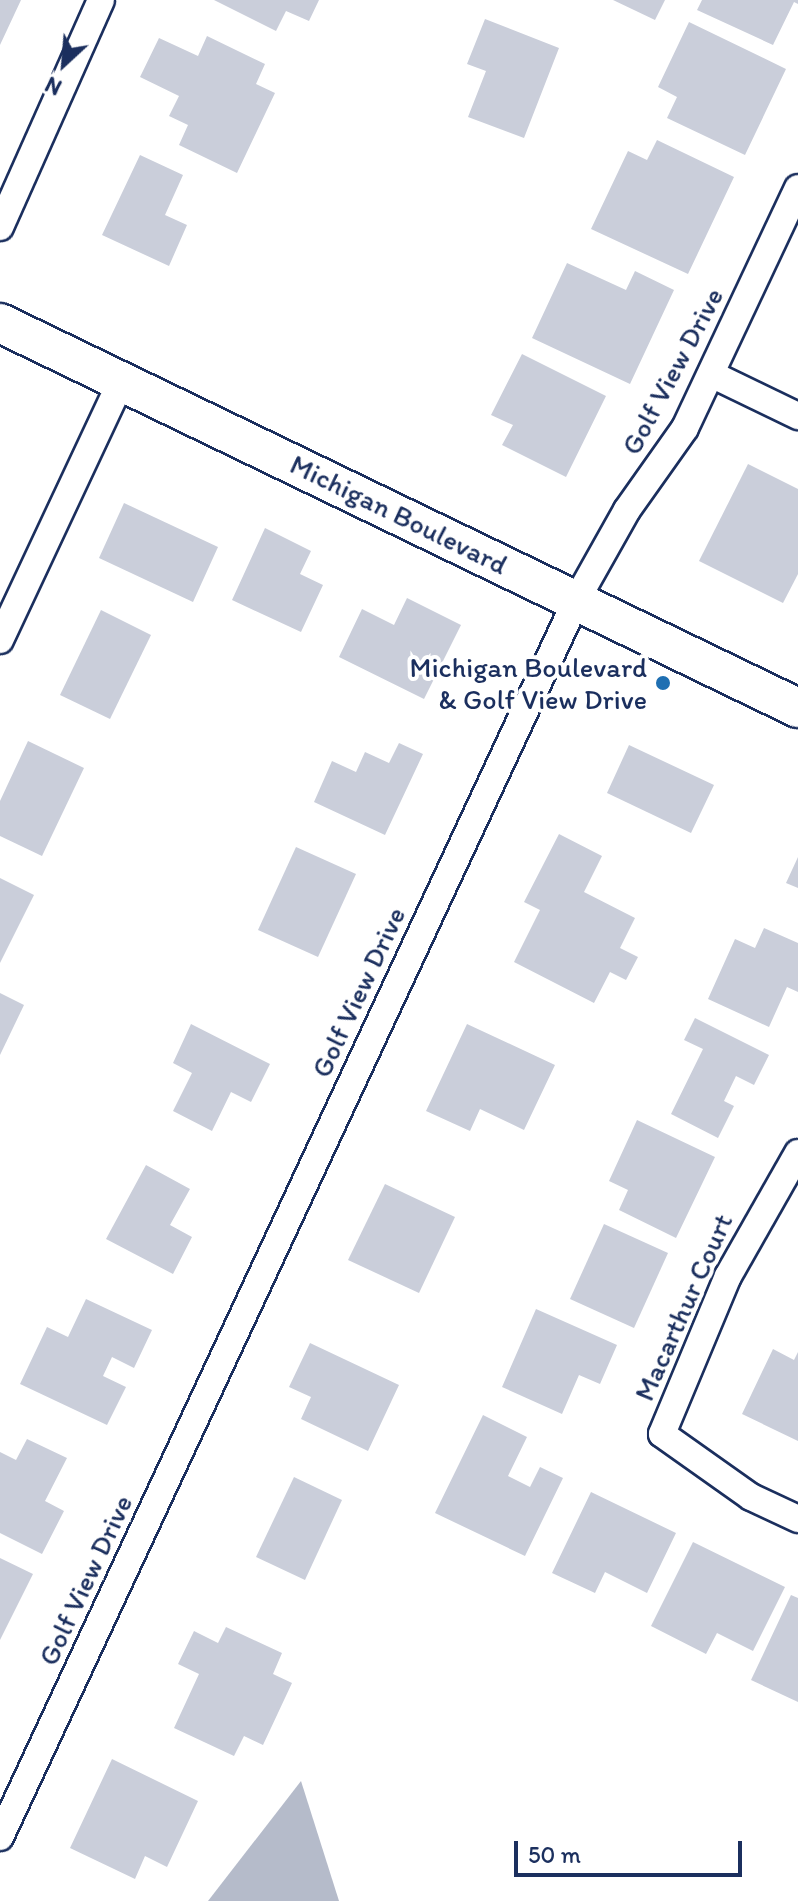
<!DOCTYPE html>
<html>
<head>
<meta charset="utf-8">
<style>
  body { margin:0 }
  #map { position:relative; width:798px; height:1901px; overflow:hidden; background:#fff; font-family:Itim,sans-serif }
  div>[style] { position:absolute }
  .water>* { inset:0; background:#b5bbca }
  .building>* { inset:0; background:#caceda }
  .roads { filter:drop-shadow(2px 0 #1b2f5e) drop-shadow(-2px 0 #1b2f5e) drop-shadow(0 2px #1b2f5e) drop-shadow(0 -2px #1b2f5e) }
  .street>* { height:26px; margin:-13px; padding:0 13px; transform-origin:13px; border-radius:13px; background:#fff }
  .secondary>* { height:38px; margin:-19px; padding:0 19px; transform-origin:19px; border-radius:19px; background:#fff }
  .dots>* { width:22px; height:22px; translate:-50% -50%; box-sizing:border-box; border:4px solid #fff; border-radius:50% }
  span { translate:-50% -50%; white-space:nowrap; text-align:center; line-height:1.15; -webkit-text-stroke:8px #fff; paint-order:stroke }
  .street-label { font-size:28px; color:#1b2f5e }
  .poi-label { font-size:28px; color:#1b2f5e }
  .right { translate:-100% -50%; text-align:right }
  .north { position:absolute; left:24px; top:24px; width:80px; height:80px; -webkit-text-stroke:6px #fff; paint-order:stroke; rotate:206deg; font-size:22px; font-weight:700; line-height:32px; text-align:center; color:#1b2f5e }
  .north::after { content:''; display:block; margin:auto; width:28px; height:36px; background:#1b2f5e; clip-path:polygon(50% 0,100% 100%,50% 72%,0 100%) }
  .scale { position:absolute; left:514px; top:1841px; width:228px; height:36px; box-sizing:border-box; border:4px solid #1b2f5e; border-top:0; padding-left:10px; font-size:24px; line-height:28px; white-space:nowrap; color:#1b2f5e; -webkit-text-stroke:6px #fff; paint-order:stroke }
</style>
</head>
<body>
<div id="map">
  <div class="water">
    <i style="clip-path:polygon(301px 1781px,339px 1901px,208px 1901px)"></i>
  </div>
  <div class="building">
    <i style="clip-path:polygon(0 0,21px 0,0 45px)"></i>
    <i style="clip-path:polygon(214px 0,319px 0,309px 21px,286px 11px,276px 31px)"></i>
    <i style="clip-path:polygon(613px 0,665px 0,655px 20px)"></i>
    <i style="clip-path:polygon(702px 0,798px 0,798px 4px,794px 2px,773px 45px,697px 10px)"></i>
    <i style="clip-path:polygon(485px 19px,559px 48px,524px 138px,468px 117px,486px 71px,467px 64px)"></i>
    <i style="clip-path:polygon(689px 22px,786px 69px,745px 155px,667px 118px,677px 97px,658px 87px)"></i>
    <i style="clip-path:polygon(207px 36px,265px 64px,256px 84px,275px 93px,237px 173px,179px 145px,188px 125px,169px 116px,179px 96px,140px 77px,159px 38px,198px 56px)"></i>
    <i style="clip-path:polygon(657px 140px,734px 177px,688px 274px,591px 229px,628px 151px,647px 160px)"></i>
    <i style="clip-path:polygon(140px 155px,183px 175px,165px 215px,187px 225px,169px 266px,102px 235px)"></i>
    <i style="clip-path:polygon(567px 263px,626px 290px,635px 271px,674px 290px,630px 384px,532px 338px)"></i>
    <i style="clip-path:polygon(522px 354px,606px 396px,566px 477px,502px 445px,513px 425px,491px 415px)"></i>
    <i style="clip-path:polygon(748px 464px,798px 489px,798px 574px,783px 603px,699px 561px)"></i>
    <i style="clip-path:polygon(124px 503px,218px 547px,193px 602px,99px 558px)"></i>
    <i style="clip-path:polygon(265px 528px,311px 551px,300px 574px,323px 585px,301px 632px,232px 600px)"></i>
    <i style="clip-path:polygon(407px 598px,461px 625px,424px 699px,339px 657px,362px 609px,394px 625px)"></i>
    <i style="clip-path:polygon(101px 610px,151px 635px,110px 719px,60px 695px)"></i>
    <i style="clip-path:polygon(28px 741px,84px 768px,42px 856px,0 836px,0 801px)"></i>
    <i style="clip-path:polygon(399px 743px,423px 754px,385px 835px,314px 802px,332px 761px,356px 772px,365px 752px,389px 763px)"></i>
    <i style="clip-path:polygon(629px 745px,714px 785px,691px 833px,607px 793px)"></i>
    <i style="clip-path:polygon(559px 834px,602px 856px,584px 892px,635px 918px,620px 948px,638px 957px,626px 980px,610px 972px,594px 1003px,514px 962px,540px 910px,524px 902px)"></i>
    <i style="clip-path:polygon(296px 847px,356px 874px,318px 957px,258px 930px)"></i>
    <i style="clip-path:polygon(798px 857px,798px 888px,786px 883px)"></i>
    <i style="clip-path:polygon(0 878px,34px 895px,0 963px)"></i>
    <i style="clip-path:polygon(764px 928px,798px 943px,798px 992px,787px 987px,769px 1027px,708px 999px,735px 939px,755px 948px)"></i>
    <i style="clip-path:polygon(0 993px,24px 1005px,0 1055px)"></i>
    <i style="clip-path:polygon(695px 1018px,769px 1055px,754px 1085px,736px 1076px,724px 1101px,734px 1106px,718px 1138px,671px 1114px,703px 1049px,684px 1040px)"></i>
    <i style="clip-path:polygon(191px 1024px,270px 1064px,251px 1102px,231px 1092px,212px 1131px,173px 1111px,192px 1073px,173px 1063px)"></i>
    <i style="clip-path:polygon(467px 1024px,555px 1065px,524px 1130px,480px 1109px,470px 1131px,426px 1111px)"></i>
    <i style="clip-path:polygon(637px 1120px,715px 1157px,676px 1238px,619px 1210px,628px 1190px,609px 1181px)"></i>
    <i style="clip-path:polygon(146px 1165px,190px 1189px,170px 1225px,192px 1237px,173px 1274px,106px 1239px)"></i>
    <i style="clip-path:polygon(385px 1184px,455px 1217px,419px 1293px,348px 1260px)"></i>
    <i style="clip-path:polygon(604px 1224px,668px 1253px,634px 1328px,570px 1299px)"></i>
    <i style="clip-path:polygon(86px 1299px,152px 1330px,134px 1368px,112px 1357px,103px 1376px,126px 1387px,107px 1425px,20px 1384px,47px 1327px,68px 1337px)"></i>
    <i style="clip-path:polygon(536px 1309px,617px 1345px,600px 1384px,579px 1375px,562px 1414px,502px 1387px)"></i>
    <i style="clip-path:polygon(310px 1343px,399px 1385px,368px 1451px,301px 1419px,311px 1397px,289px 1387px)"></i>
    <i style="clip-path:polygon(773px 1349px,794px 1360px,798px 1352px,798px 1441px,742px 1414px)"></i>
    <i style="clip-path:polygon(483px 1415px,527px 1437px,508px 1476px,530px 1487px,540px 1467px,563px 1478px,525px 1556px,435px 1513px)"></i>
    <i style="clip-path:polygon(27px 1439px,67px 1458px,45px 1501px,64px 1511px,42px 1554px,0 1533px,0 1452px,16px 1460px)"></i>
    <i style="clip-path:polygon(294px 1477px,342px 1500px,305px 1580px,256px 1557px)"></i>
    <i style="clip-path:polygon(591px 1492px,676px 1533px,647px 1593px,605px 1572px,595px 1593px,552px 1573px)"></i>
    <i style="clip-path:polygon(693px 1542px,785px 1587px,753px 1651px,717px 1633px,706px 1654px,651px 1626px)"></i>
    <i style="clip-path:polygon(0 1558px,33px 1574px,0 1640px)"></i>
    <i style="clip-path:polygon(791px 1595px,798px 1598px,798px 1702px,751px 1680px)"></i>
    <i style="clip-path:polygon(226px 1627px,282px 1653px,273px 1674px,292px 1683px,263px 1745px,244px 1736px,234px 1756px,174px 1728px,199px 1674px,178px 1664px,194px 1631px,218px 1643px)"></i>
    <i style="clip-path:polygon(112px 1759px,198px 1801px,167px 1867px,145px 1856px,135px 1879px,70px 1848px)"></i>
  </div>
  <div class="roads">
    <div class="street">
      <i style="left:0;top:227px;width:248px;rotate:-66deg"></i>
      <i style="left:711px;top:374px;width:97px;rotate:25.8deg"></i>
      <i style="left:0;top:640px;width:285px;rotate:-64.9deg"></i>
      <i style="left:798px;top:1153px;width:142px;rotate:119.6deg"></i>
      <i style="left:728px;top:1276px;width:171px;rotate:112.7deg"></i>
      <i style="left:662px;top:1434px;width:109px;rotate:35.3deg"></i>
      <i style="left:751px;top:1497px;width:52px;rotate:25.1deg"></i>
      <i style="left:0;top:1837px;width:1366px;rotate:-65.01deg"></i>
      <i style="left:577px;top:599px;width:102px;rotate:-60.7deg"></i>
      <i style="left:627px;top:510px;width:100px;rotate:-54.7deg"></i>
      <i style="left:685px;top:428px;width:265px;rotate:-64.8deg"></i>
    </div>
    <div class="secondary">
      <i style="left:0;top:323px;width:886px;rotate:25.76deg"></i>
    </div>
  </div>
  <div class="dots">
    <i style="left:663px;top:683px;background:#1f6fb2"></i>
  </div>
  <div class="street-label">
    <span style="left:672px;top:371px;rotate:-62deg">Golf View Drive</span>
    <span style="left:399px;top:514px;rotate:26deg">Michigan Boulevard</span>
    <span style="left:358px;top:992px;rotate:-65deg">Golf View Drive</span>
    <span style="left:683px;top:1307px;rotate:-66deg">Macarthur Court</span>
    <span style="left:85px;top:1580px;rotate:-65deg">Golf View Drive</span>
  </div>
  <div class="poi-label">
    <span class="right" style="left:647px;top:683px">Michigan Boulevard<br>&amp; Golf View Drive</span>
  </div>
  <div class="north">N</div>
  <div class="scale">50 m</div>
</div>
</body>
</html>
